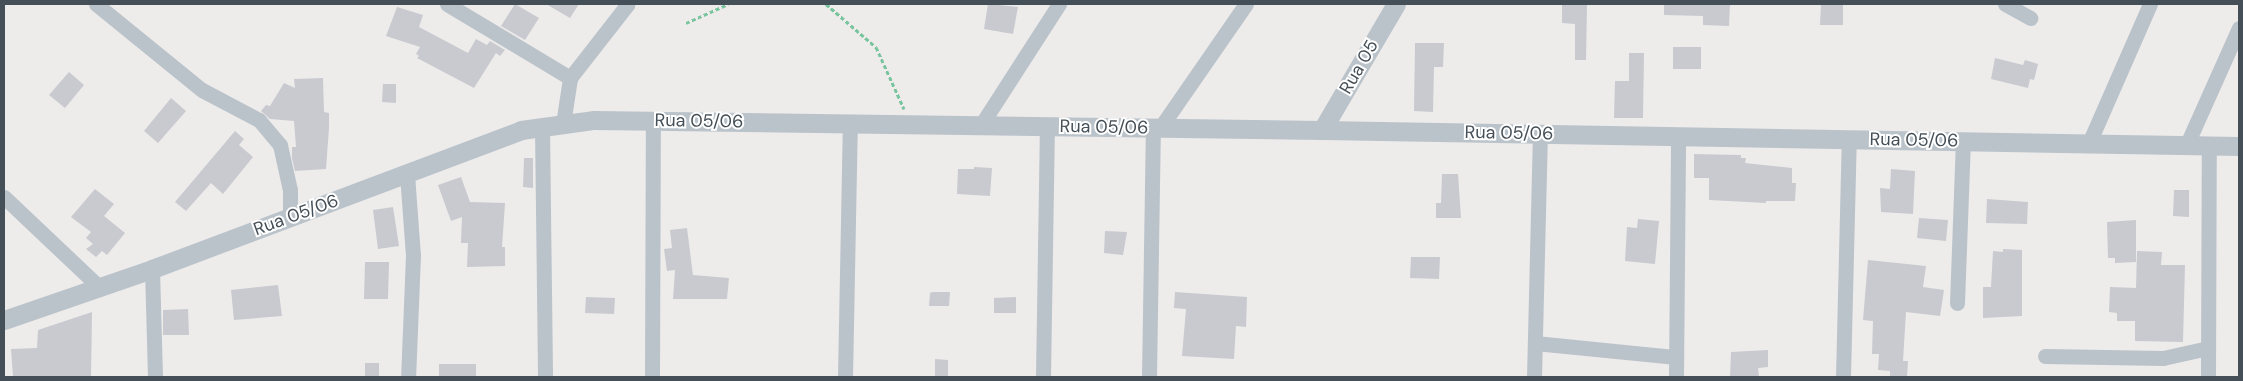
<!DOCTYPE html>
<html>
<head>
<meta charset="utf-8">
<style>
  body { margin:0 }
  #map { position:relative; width:2243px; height:381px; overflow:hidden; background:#eeebeb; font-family:"DM Sans",sans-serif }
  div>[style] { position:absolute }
  .building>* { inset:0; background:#c8cad0 }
  .path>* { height:3px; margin-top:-1.5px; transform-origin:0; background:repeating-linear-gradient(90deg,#77c49d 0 4px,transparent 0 6.5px) }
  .minor>* { height:15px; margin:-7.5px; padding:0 7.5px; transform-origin:7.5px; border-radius:7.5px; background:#bac3ca }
  .tertiary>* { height:19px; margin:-9.5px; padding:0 9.5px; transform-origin:9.5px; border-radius:9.5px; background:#bac3ca }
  span { translate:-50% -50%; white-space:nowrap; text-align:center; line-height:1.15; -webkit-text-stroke:4px #fff; paint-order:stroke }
  .street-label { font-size:18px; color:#454f57 }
  .frame { position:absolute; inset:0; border:5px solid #454f57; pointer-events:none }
</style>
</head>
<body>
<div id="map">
  <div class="building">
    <i style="clip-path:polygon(515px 4px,539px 18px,525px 40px,501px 26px)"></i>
    <i style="clip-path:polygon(546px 4px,579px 4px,570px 18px)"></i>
    <i style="clip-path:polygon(988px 4px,1018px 7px,1013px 34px,984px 29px)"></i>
    <i style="clip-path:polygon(1562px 4px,1587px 4px,1586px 60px,1575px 60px,1575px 24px,1562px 23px)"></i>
    <i style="clip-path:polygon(1664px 4px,1730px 4px,1729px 26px,1703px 25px,1703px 16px,1664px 15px)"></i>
    <i style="clip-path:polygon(1821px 4px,1843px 4px,1843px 25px,1820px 25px)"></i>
    <i style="clip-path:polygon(397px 7px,423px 15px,419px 27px,468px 53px,476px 39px,487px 45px,490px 41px,505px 50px,500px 56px,496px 53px,474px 88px,417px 58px,419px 56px,416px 54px,420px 47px,386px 36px)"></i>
    <i style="clip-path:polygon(1415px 43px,1444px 43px,1443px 67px,1434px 67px,1433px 112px,1414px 111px)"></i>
    <i style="clip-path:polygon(1673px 47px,1701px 47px,1701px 69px,1673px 69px)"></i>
    <i style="clip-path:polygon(1629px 53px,1644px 53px,1643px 118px,1614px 118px,1615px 81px,1629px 81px)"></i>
    <i style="clip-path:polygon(1995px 58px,2023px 65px,2025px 60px,2038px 64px,2034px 80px,2030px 79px,2028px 88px,1991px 79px)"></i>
    <i style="clip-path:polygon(69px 72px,84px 85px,65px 108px,49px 95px)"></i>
    <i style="clip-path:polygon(323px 78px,324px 112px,329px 113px,329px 128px,326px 169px,295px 171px,292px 158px,292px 147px,296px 147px,294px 121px,270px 119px,261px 111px,266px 105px,270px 106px,284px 83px,295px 88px,294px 79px)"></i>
    <i style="clip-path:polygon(383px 84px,396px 84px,396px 103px,382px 102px)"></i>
    <i style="clip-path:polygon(171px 98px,186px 111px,158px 143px,144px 131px)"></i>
    <i style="clip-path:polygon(235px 131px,244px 139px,239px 145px,253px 157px,223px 194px,211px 183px,186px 211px,175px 202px)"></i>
    <i style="clip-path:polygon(1694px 154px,1741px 155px,1741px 158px,1746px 158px,1745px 163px,1792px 168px,1792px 183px,1796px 183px,1795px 201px,1766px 201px,1766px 203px,1709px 200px,1709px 178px,1694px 178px)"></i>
    <i style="clip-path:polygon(524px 158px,533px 158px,533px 188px,523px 187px)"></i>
    <i style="clip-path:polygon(974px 167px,992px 168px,990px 196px,957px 194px,958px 169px,974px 169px)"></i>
    <i style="clip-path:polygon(1891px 169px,1915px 171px,1913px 214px,1881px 212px,1880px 188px,1890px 189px)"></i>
    <i style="clip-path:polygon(1442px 174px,1458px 174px,1461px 218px,1436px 218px,1436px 203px,1441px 203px)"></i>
    <i style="clip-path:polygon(461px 177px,470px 202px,505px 203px,502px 247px,505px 247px,505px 266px,467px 267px,468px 243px,461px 243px,462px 217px,451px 221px,438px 185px)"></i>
    <i style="clip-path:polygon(95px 189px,114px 204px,104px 216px,125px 233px,107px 255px,102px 251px,96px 257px,86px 249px,93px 244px,86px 238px,91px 232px,71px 217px)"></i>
    <i style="clip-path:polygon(2174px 190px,2189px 190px,2189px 217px,2173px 216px)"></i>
    <i style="clip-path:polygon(1987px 199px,2028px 202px,2027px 224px,1986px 223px)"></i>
    <i style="clip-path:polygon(393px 207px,399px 246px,378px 249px,373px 210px)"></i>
    <i style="clip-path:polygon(1919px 218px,1948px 220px,1946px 241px,1917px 238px)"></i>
    <i style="clip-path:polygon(1638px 219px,1659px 221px,1655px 264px,1625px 261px,1627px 227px,1637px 228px)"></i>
    <i style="clip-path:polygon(2136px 220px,2136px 262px,2115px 263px,2115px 258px,2108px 258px,2107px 222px)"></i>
    <i style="clip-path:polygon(687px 228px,693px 275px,729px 278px,727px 299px,673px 299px,675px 270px,667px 271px,664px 249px,672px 248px,670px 230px)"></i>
    <i style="clip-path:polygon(1105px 231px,1127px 232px,1123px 255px,1104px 253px)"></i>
    <i style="clip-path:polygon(2003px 249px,2022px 250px,2022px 316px,1983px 318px,1983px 287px,1991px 287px,1993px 251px,2003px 252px)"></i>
    <i style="clip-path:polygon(2137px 251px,2162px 252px,2161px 265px,2185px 265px,2183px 342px,2135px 341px,2135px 321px,2117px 321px,2117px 313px,2109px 312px,2110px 287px,2136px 288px)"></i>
    <i style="clip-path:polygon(1411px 257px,1440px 257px,1439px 279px,1410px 278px)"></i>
    <i style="clip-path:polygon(1868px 260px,1926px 266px,1923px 287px,1944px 290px,1940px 316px,1906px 312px,1903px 361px,1908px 361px,1907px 377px,1890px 377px,1890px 371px,1878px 370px,1879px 354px,1872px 354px,1873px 321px,1863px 320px)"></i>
    <i style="clip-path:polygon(365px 262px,389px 262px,388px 299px,364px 299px)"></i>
    <i style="clip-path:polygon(278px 285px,282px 316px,234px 320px,231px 290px)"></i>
    <i style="clip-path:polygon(933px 292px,950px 292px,949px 306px,929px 306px,930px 293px)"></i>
    <i style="clip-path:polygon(1175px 292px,1247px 297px,1246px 327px,1236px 326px,1234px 359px,1182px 356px,1186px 309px,1174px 308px)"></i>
    <i style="clip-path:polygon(586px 297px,615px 298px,614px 314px,585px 313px)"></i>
    <i style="clip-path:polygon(1016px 297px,1016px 313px,994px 313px,994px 298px)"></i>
    <i style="clip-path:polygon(188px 309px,189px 335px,163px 335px,163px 310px)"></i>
    <i style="clip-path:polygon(92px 312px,91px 377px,13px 377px,11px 349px,37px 348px,38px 330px)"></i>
    <i style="clip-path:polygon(1768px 350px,1768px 367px,1758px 368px,1759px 377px,1730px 377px,1731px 352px)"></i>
    <i style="clip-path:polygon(935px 359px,948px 360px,948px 377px,935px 377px)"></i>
    <i style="clip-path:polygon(365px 363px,379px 363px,379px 377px,365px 377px)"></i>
    <i style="clip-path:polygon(439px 364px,476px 364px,476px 377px,439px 377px)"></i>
  </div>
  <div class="path">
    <i style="left:826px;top:4px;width:66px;rotate:40.7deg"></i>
    <i style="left:876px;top:47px;width:68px;rotate:65.7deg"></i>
    <i style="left:686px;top:23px;width:46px;rotate:-24.3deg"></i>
  </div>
  <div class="minor">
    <i style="left:96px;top:4px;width:136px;rotate:39.1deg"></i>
    <i style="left:202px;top:90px;width:64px;rotate:27.8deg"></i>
    <i style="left:259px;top:120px;width:33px;rotate:50deg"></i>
    <i style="left:280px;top:145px;width:46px;rotate:77.5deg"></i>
    <i style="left:290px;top:190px;width:27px;rotate:90deg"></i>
    <i style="left:447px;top:4px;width:144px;rotate:31deg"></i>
    <i style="left:2005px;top:4px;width:29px;rotate:29deg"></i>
    <i style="left:563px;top:124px;width:47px;rotate:-81.3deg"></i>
    <i style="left:570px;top:78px;width:93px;rotate:-52deg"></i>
    <i style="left:627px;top:5px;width:2px;rotate:-153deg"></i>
    <i style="left:981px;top:125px;width:144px;rotate:-57.2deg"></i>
    <i style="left:542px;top:127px;width:250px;rotate:89.3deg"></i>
    <i style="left:1160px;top:128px;width:151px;rotate:-55.3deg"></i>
    <i style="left:2089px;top:143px;width:152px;rotate:-66.3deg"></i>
    <i style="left:2187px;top:144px;width:127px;rotate:-65.9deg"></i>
    <i style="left:407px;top:174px;width:81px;rotate:85.8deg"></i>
    <i style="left:413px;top:255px;width:122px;rotate:92.3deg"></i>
    <i style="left:4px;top:197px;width:129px;rotate:43.4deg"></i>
    <i style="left:152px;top:269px;width:108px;rotate:88.4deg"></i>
    <i style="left:1957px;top:303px;width:162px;rotate:-87.9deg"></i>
    <i style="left:1535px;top:343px;width:142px;rotate:5.7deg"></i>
    <i style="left:2045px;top:356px;width:118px;rotate:1deg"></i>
    <i style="left:2163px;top:358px;width:46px;rotate:-12.5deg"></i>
    <i style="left:652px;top:377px;width:256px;rotate:-89.8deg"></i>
    <i style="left:845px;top:377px;width:254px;rotate:-88.9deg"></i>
    <i style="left:1043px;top:377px;width:251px;rotate:-89.1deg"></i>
    <i style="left:1149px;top:377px;width:250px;rotate:-89.1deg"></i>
    <i style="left:1534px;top:377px;width:244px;rotate:-88.6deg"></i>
    <i style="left:1676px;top:377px;width:241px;rotate:-89.5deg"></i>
    <i style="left:1843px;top:377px;width:238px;rotate:-88.6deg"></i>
    <i style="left:2208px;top:377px;width:231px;rotate:-89.8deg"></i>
  </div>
  <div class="tertiary">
    <i style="left:1322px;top:130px;width:146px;rotate:-59.6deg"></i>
    <i style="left:4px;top:320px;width:157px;rotate:-19deg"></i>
    <i style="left:152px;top:269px;width:394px;rotate:-20.6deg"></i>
    <i style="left:521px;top:130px;width:74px;rotate:-7.8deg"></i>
    <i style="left:594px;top:120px;width:728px;rotate:0.79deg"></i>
    <i style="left:1322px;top:130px;width:917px;rotate:1deg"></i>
  </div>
  <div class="street-label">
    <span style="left:1359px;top:67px;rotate:-60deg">Rua 05</span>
    <span style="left:699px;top:121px;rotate:1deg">Rua 05/06</span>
    <span style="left:1104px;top:127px;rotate:1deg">Rua 05/06</span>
    <span style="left:1509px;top:133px;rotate:1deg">Rua 05/06</span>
    <span style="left:1914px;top:140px;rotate:1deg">Rua 05/06</span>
    <span style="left:296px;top:215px;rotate:-20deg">Rua 05/06</span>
  </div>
  <div class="frame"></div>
</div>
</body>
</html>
